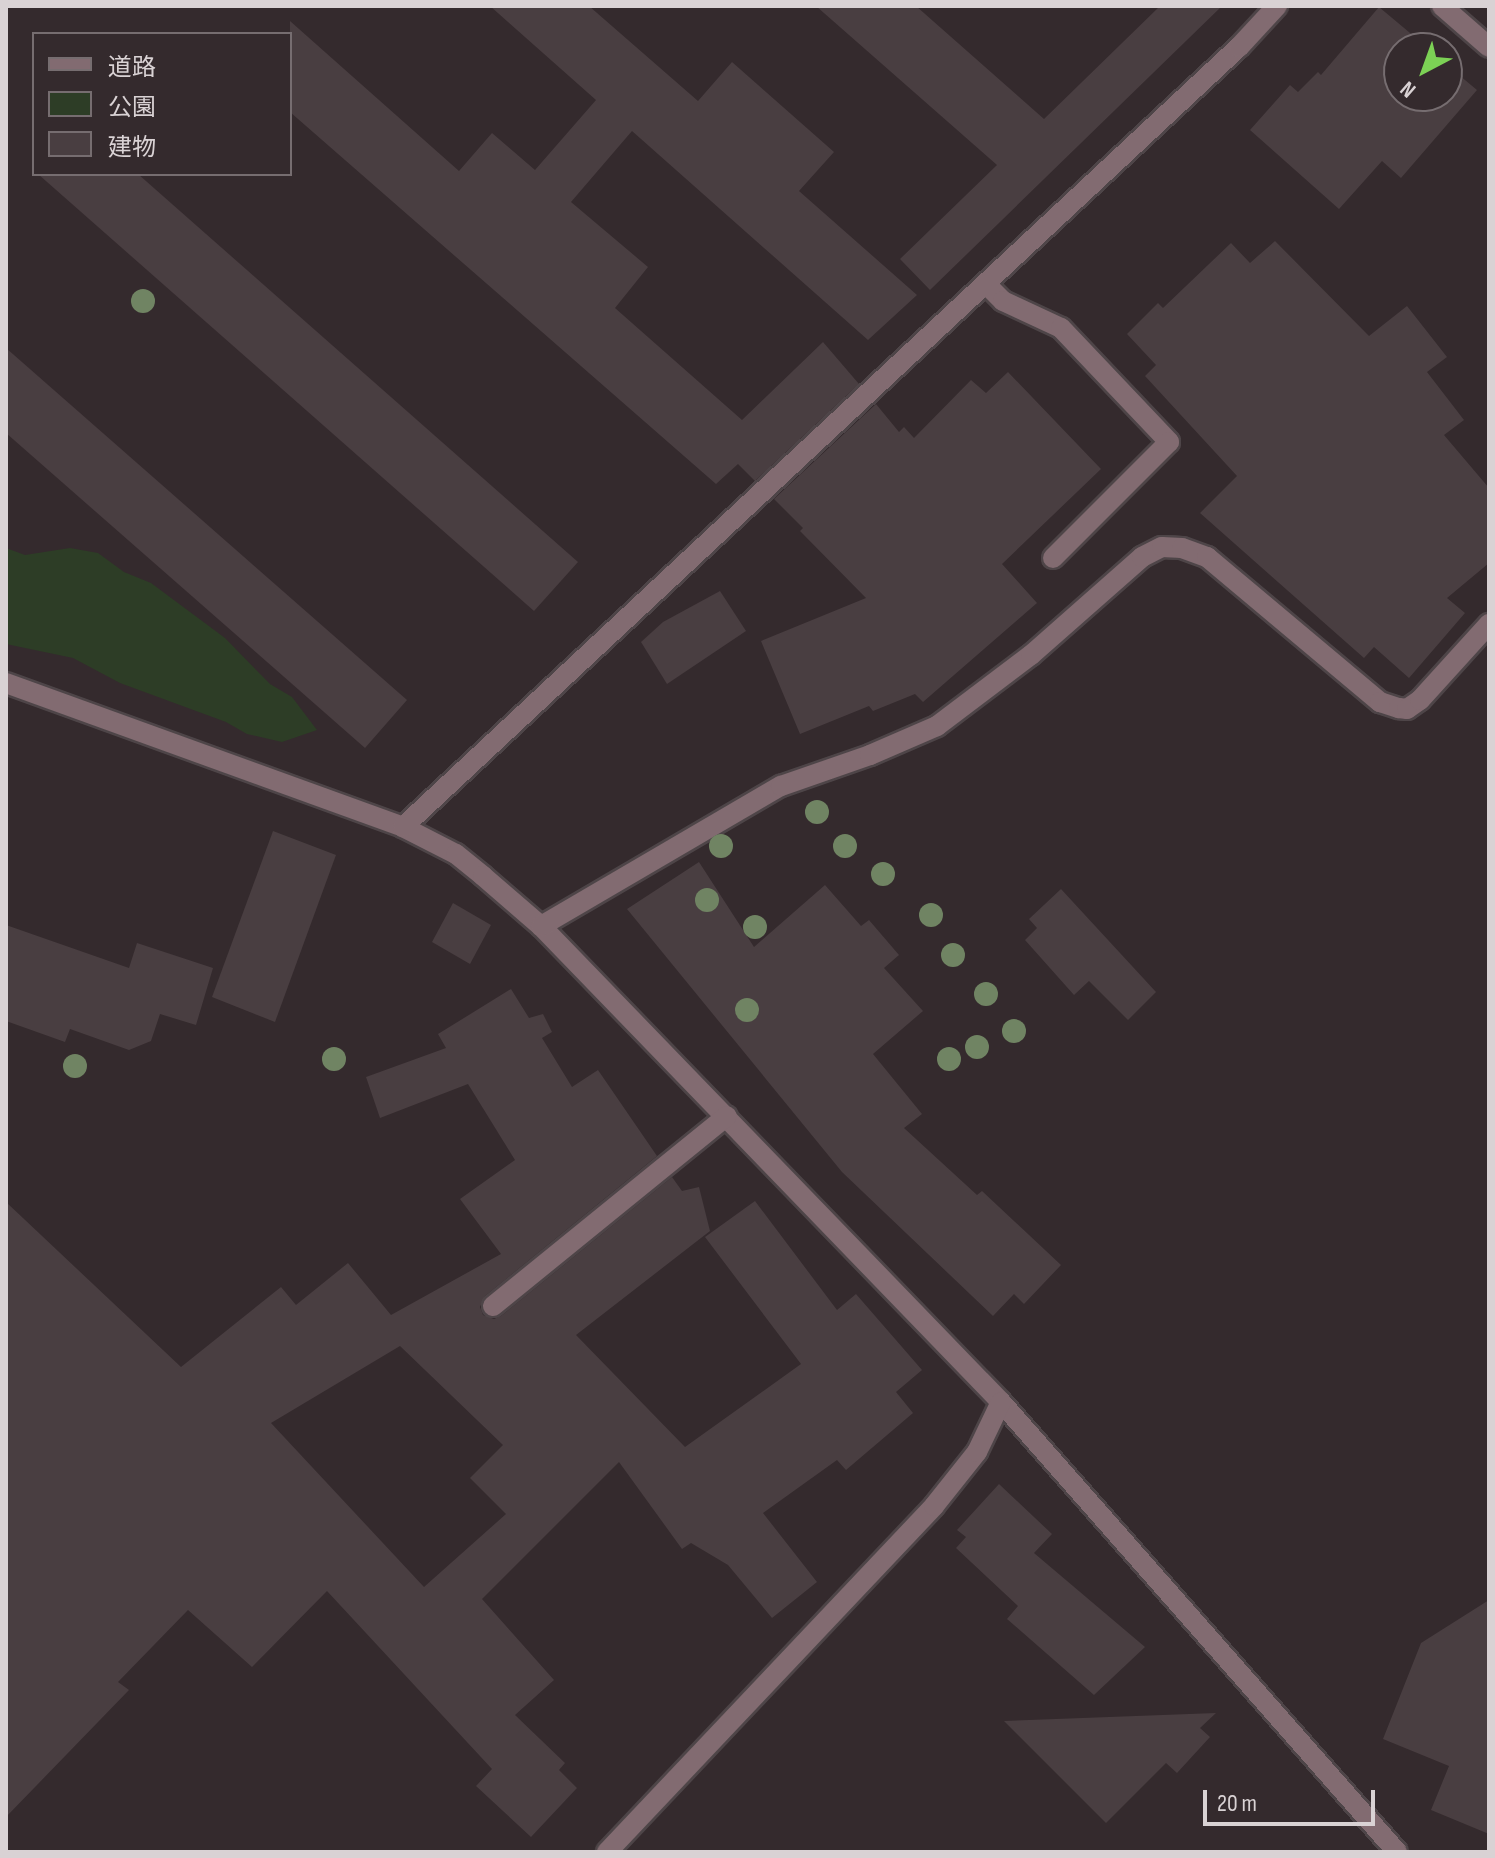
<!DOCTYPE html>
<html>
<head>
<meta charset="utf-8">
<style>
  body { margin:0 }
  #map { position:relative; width:1495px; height:1858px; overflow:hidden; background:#342a2d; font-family:"Sofia Sans Condensed","Noto Sans JP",sans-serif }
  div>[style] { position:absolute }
  .green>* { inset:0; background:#2d3d26 }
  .building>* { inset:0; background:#493e41 }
  .roads { filter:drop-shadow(2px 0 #4e4548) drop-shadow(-2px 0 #4e4548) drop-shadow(0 2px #4e4548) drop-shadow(0 -2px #4e4548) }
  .minor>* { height:20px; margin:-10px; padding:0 10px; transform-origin:10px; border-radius:10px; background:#826b71 }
  .trees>* { width:24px; height:24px; margin:-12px; border-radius:50%; background:#708463 }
  span { translate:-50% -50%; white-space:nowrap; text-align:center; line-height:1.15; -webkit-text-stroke:8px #342a2d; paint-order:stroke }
  .frame { position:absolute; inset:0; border:8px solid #d9d2d4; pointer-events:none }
  .legend { position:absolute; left:32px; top:32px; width:260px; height:144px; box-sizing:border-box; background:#342a2d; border:2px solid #766d70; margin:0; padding:10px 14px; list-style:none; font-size:24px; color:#d9d2d4 }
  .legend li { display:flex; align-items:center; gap:16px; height:40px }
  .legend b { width:40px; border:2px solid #766d70 }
  .north { position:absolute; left:1383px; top:32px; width:80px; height:80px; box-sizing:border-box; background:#342a2d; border:2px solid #766d70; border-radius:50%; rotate:221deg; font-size:22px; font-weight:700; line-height:32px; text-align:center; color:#d9d2d4 }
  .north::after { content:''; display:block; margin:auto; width:28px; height:36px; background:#7cd155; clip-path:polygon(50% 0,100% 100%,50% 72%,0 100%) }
  .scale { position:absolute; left:1203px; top:1790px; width:172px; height:36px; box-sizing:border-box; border:4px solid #d9d2d4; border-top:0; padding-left:10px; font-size:24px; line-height:28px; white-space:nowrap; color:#d9d2d4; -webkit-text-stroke:6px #342a2d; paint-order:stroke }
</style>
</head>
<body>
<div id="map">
  <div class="green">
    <i style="clip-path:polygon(6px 548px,25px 555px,70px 548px,98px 553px,124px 572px,151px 583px,225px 638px,270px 684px,292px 697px,317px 730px,282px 742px,247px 734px,226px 722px,120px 683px,73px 658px,6px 644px)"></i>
  </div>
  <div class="building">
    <i style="clip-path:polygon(490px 6px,589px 6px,698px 101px,732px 62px,834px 152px,799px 191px,917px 295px,868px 340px,632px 131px,571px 202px,648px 267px,615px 308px,742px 420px,823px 342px,859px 384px,755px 481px,738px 464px,716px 484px,290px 112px,290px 21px,459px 171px,492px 133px,535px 170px,596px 100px)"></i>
    <i style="clip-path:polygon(816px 6px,916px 6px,1044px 119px,1160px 6px,1222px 6px,930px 290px,900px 259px,997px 165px)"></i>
    <i style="clip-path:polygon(1379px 7px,1428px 48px,1399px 48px,1399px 96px,1447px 96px,1447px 65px,1477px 90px,1401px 178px,1382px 161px,1339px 209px,1250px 130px,1290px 85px,1298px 92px,1318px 72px,1321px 75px)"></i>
    <i style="clip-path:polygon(38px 174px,138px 174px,578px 562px,534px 611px)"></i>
    <i style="clip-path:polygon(1275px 241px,1369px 336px,1407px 306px,1447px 357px,1427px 372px,1464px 420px,1444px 435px,1489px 488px,1489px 563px,1447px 598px,1465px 613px,1409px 678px,1374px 647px,1364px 658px,1200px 513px,1237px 476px,1145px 376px,1156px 365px,1127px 334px,1158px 303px,1163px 308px,1231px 243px,1250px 263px)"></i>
    <i style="clip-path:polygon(6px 348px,407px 700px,365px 748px,6px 433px)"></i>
    <i style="clip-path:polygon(1008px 372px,1101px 469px,1002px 564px,1037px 603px,923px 702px,915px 694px,873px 711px,869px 706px,800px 734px,761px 641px,866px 598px,800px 531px,803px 528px,774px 499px,876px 404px,899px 432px,904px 427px,914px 438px,971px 380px,986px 393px)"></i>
    <i style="clip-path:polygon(720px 591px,746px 631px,667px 684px,641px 642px,663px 622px)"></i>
    <i style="clip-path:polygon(273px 831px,336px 855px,275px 1022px,212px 997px)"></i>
    <i style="clip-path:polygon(699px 862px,754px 947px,825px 885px,861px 926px,869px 920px,899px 955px,884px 968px,923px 1011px,873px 1054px,922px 1114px,904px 1128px,977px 1195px,982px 1191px,1061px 1265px,1024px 1304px,1014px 1294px,993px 1316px,842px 1172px,627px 909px)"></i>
    <i style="clip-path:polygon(1061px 889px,1156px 992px,1128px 1020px,1089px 981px,1074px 995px,1025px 940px,1037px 928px,1029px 919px)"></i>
    <i style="clip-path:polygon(453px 903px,491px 925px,470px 964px,432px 942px)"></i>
    <i style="clip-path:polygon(6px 925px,129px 968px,137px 943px,213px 968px,196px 1025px,160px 1014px,151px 1041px,129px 1050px,70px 1029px,65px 1042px,6px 1021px)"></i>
    <i style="clip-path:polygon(evenodd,511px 989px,529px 1018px,543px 1014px,552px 1032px,542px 1038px,572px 1087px,598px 1070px,657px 1156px,485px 1296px,480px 1307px,483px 1315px,494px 1319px,501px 1316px,672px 1177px,682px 1191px,699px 1187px,710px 1231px,576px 1335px,685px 1447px,801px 1364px,705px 1237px,755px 1201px,837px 1310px,856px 1294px,922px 1370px,896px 1392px,913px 1413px,846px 1470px,837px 1460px,763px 1513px,817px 1582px,772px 1618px,728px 1565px,691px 1543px,682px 1549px,619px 1462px,482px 1599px,554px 1680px,515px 1715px,565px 1763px,559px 1770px,577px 1788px,531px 1837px,476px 1786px,492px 1769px,327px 1591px,252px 1667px,188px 1610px,118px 1682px,129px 1690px,6px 1817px,6px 1202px,181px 1367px,281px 1287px,296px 1305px,348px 1263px,391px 1315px,501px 1254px,460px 1199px,515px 1160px,468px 1084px,380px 1118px,366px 1077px,446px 1048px,438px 1034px,511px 989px,400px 1346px,503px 1445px,470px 1478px,506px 1514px,424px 1587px,271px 1423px,400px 1346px)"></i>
    <i style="clip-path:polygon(999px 1484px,1052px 1534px,1034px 1553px,1145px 1647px,1094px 1695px,1007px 1619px,1018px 1606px,956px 1548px,966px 1537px,957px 1530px)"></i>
    <i style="clip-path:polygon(1489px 1600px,1489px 1834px,1431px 1810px,1449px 1766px,1383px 1739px,1421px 1643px)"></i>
    <i style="clip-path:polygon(1216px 1713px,1200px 1728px,1210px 1737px,1177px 1773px,1166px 1763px,1106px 1823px,1004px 1721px)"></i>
  </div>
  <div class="roads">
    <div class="minor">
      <i style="left:1442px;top:6px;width:62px;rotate:41.1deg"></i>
      <i style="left:986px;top:284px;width:24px;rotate:45deg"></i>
      <i style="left:1003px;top:301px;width:64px;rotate:25deg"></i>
      <i style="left:1061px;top:328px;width:157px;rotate:46.5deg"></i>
      <i style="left:1169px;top:442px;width:164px;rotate:135deg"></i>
      <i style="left:6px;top:683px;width:422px;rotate:19.9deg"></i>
      <i style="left:403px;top:827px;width:59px;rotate:27deg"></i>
      <i style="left:456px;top:854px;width:35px;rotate:39deg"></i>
      <i style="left:483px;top:876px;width:77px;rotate:40.8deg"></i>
      <i style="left:541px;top:926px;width:662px;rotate:45.98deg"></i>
      <i style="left:1001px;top:1402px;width:599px;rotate:48.65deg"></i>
      <i style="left:403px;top:827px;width:1143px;rotate:-43.02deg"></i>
      <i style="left:1239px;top:47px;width:56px;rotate:-47.2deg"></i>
      <i style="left:541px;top:926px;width:278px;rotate:-30.3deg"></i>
      <i style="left:781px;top:786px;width:94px;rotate:-19.2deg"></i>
      <i style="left:870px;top:755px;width:73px;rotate:-23.4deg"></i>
      <i style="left:937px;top:726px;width:118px;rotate:-37.1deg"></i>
      <i style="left:1031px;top:655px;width:148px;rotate:-41.4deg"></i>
      <i style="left:1142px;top:557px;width:22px;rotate:-27deg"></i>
      <i style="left:1162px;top:547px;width:20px;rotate:3deg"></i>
      <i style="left:1182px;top:548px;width:27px;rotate:20deg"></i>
      <i style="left:1207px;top:557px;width:226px;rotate:40deg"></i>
      <i style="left:1380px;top:702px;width:20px;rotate:18deg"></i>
      <i style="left:1399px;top:708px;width:8px;rotate:7deg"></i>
      <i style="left:1407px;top:709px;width:16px;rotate:-35deg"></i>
      <i style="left:1420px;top:700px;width:103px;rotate:-47.8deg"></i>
      <i style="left:493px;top:1306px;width:301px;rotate:-39.1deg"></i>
      <i style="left:607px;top:1852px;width:476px;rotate:-46.6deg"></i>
      <i style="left:934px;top:1506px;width:69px;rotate:-51.5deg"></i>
      <i style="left:977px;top:1452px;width:55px;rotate:-64.4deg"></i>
    </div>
  </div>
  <div class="trees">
    <i style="left:143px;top:301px"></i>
    <i style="left:817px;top:812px"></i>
    <i style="left:721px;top:846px"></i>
    <i style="left:845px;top:846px"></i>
    <i style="left:883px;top:874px"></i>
    <i style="left:707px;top:900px"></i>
    <i style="left:931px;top:915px"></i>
    <i style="left:755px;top:927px"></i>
    <i style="left:953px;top:955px"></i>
    <i style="left:986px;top:994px"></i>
    <i style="left:747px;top:1010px"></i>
    <i style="left:1014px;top:1031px"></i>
    <i style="left:977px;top:1047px"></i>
    <i style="left:334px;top:1059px"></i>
    <i style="left:949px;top:1059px"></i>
    <i style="left:75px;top:1066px"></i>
  </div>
  <div class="frame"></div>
  <ul class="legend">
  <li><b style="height:10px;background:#826b71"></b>道路</li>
  <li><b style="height:22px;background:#2d3d26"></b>公園</li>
  <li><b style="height:22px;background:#493e41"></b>建物</li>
  </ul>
  <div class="north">N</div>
  <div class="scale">20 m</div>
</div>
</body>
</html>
